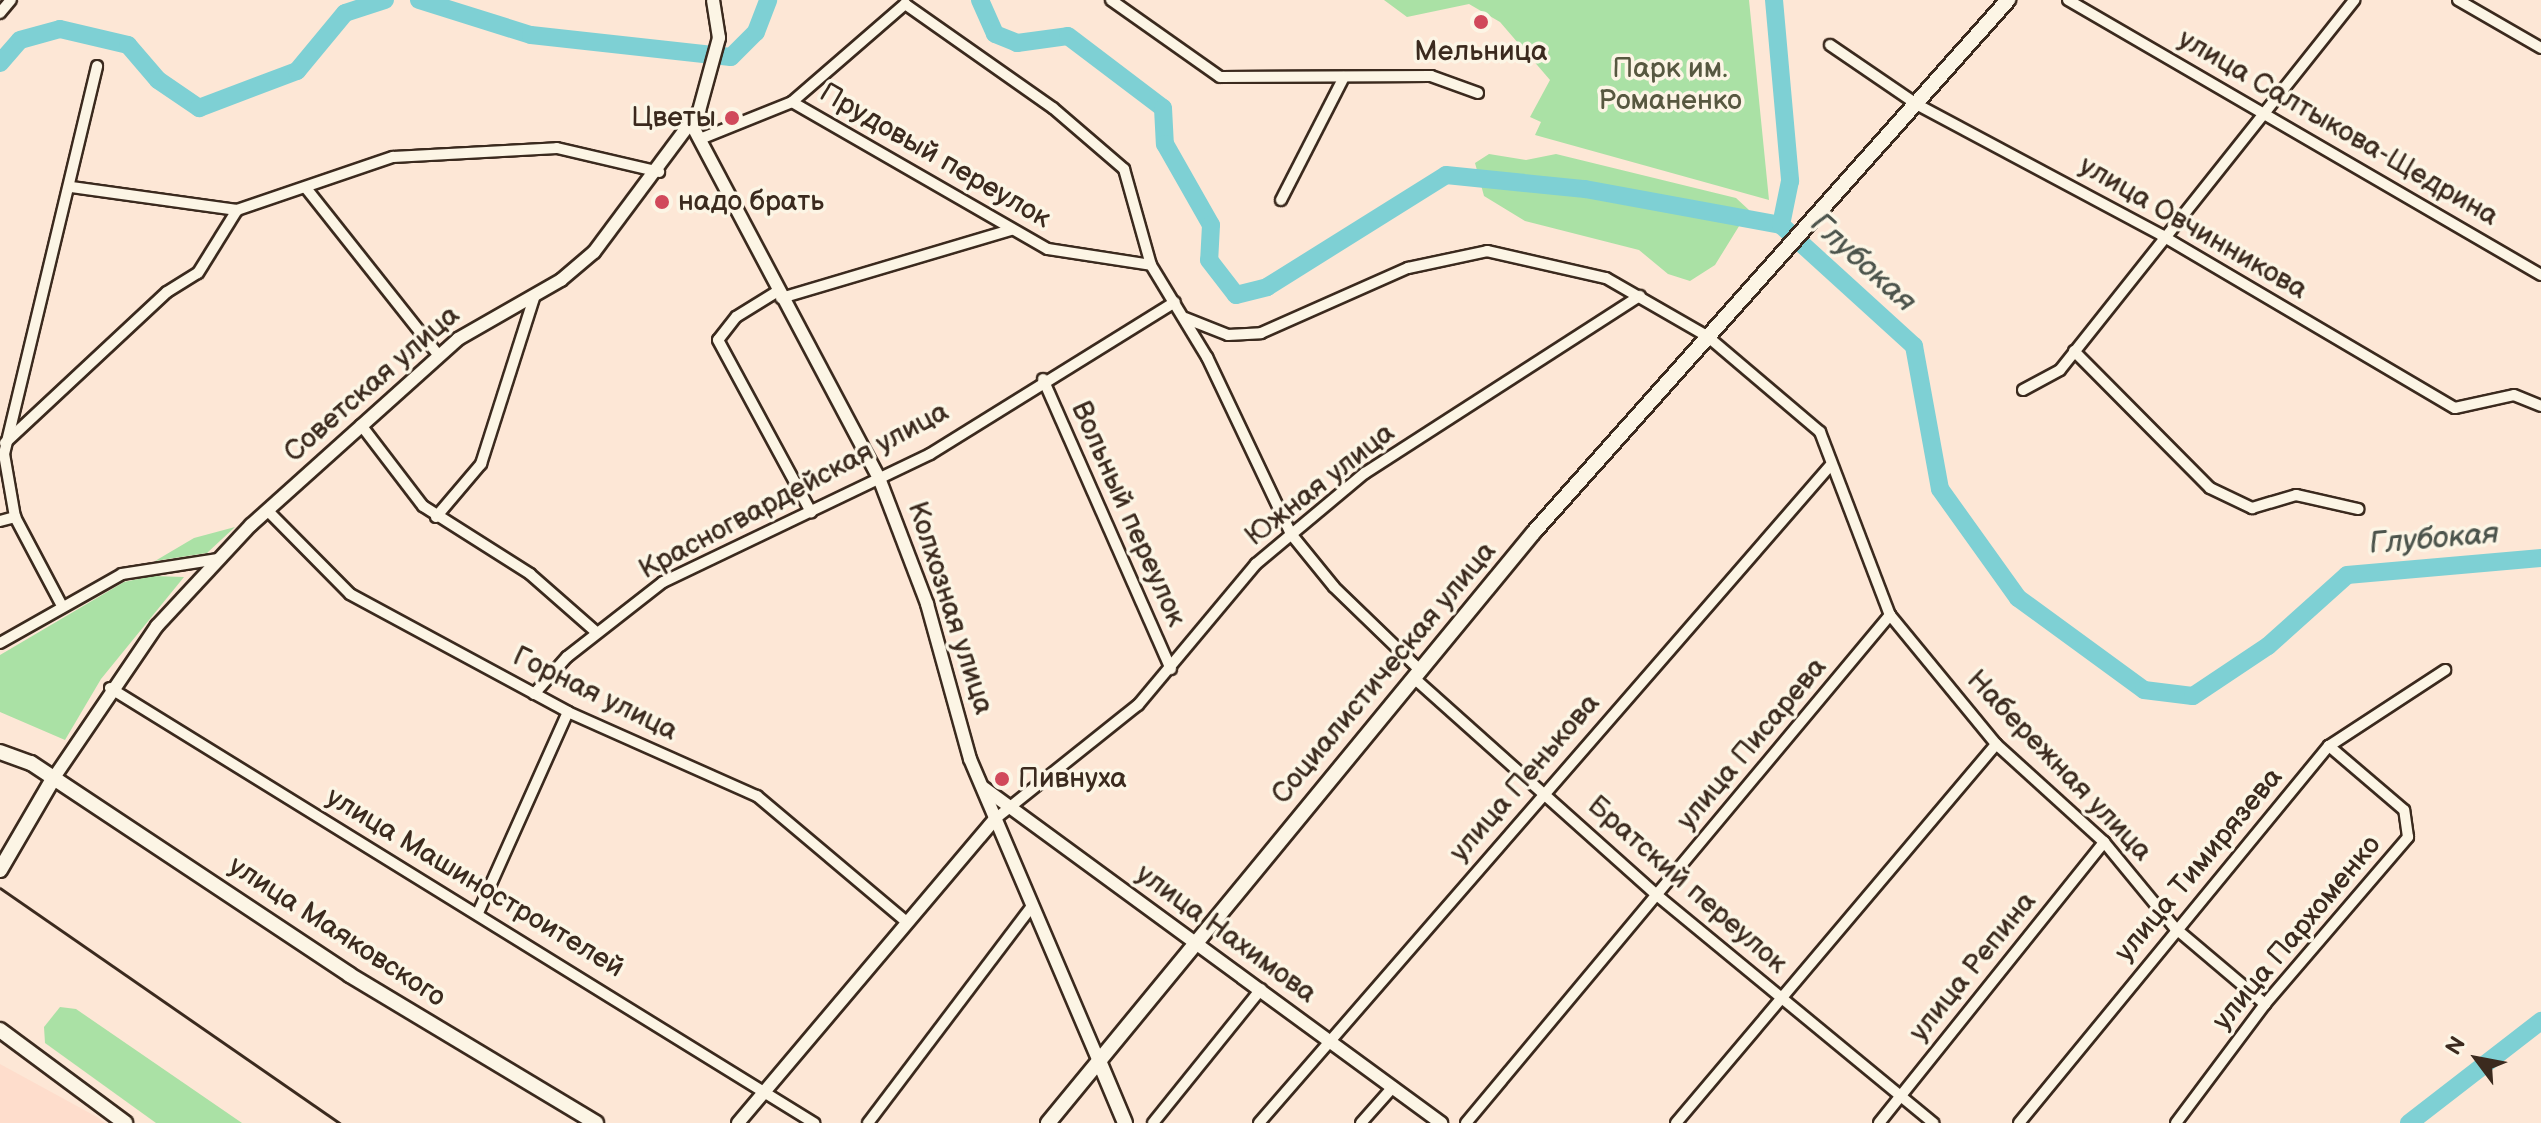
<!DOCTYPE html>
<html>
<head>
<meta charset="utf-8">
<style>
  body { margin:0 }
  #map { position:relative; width:2541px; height:1123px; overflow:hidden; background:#fde7d6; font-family:"Balsamiq Sans",sans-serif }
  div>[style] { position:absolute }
  .built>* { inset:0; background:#feddcc }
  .green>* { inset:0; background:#aae1a5 }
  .river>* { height:18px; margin:-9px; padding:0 9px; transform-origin:9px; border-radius:9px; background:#7ed0d4 }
  .roads { filter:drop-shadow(2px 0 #3b2a1e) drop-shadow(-2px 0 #3b2a1e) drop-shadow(0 2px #3b2a1e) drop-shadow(0 -2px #3b2a1e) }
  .minor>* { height:10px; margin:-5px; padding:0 5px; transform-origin:5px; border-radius:5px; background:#fcf5e5 }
  .tertiary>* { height:12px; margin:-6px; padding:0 6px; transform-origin:6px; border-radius:6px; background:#fcf5e5 }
  .secondary>* { height:14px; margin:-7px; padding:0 7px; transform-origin:7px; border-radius:7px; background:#fcf5e5 }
  .rail>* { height:3px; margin:-1.5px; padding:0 1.5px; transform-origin:1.5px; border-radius:1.5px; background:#3b2a1e }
  .dots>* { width:22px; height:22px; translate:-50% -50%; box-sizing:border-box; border:4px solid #fcf5e5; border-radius:50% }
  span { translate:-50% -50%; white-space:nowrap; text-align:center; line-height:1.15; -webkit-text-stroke:7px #fcf5e5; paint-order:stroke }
  .poi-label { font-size:28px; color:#3b2a1e }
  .right { translate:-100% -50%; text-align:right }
  .left { translate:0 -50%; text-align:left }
  .park-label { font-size:28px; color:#575840 }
  .street-label { font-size:28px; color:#3b2a1e }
  .water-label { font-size:30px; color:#4c544c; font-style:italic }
  .north { position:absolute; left:2437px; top:1019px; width:80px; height:80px; -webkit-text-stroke:6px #fcf5e5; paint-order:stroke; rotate:302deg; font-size:22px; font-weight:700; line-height:32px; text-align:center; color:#3b2a1e }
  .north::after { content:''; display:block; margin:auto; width:28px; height:36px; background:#3b2a1e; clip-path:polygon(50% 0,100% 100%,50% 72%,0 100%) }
</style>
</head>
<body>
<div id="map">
  <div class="built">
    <i style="clip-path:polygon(0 1064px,97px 1117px,105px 1123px,0 1123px)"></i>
  </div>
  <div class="green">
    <i style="clip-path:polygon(1384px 0,1749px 0,1769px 200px,1535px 135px,1541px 122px,1530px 117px,1550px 80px,1500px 22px,1469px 4px,1407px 17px)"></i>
    <i style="clip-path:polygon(1489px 154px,1526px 160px,1556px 154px,1736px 198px,1749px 210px,1715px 265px,1690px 281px,1668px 274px,1639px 250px,1525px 221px,1484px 196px,1475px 163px)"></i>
    <i style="clip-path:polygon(235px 527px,207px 553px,155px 561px,194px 538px)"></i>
    <i style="clip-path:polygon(152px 576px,184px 577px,101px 679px,65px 740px,0 712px,0 655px,124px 582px)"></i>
    <i style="clip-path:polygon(60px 1007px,76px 1009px,242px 1123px,156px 1123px,45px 1043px,44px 1027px)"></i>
  </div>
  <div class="river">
    <i style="left:419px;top:0;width:117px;rotate:17.4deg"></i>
    <i style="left:531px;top:35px;width:201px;rotate:6.3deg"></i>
    <i style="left:731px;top:57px;width:35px;rotate:-45deg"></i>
    <i style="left:756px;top:32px;width:34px;rotate:-69deg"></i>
    <i style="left:980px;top:0;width:37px;rotate:66deg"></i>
    <i style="left:995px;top:34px;width:24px;rotate:22deg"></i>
    <i style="left:1017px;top:43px;width:51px;rotate:-7.8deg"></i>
    <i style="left:1068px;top:36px;width:119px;rotate:37.2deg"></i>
    <i style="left:1163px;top:108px;width:36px;rotate:87deg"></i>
    <i style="left:1165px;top:144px;width:93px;rotate:60.4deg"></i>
    <i style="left:1211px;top:225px;width:35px;rotate:93deg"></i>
    <i style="left:1209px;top:260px;width:44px;rotate:52.4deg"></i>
    <i style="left:1236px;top:295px;width:32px;rotate:-14deg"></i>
    <i style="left:1267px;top:287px;width:211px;rotate:-32deg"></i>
    <i style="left:1446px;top:175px;width:140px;rotate:5.8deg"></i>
    <i style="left:1585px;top:189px;width:199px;rotate:10.4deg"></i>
    <i style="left:1781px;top:225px;width:180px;rotate:42.3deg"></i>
    <i style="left:1914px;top:346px;width:145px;rotate:79.7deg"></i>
    <i style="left:1940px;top:489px;width:134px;rotate:54.4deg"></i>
    <i style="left:2018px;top:598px;width:156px;rotate:36.1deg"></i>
    <i style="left:2144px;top:690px;width:49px;rotate:7deg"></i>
    <i style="left:2193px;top:696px;width:90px;rotate:-33.7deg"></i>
    <i style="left:2268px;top:646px;width:106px;rotate:-41.9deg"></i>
    <i style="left:2347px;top:575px;width:195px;rotate:-5deg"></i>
    <i style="left:1774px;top:0;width:182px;rotate:84.9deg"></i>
    <i style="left:1790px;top:181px;width:45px;rotate:101.6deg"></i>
    <i style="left:0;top:63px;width:30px;rotate:-49deg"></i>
    <i style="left:20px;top:40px;width:41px;rotate:-15.4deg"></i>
    <i style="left:60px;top:29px;width:70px;rotate:13.2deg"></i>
    <i style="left:128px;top:45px;width:46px;rotate:49.4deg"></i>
    <i style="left:158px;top:80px;width:50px;rotate:34.3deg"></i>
    <i style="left:199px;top:108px;width:105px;rotate:-20.7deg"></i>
    <i style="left:297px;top:71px;width:75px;rotate:-50.4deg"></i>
    <i style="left:345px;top:13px;width:42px;rotate:-18deg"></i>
    <i style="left:2409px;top:1123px;width:167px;rotate:-37.7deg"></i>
  </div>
  <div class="roads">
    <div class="minor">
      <i style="left:1111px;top:0;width:133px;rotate:35.2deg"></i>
      <i style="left:1220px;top:77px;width:211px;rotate:-0.3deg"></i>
      <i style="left:1431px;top:76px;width:50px;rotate:19.9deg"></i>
      <i style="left:2068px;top:0;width:547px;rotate:30.17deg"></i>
      <i style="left:2458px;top:0;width:96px;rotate:30deg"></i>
      <i style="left:0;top:13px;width:17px;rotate:-50deg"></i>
      <i style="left:1830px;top:45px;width:107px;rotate:34.3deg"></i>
      <i style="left:1918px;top:105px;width:276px;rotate:28.1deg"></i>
      <i style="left:2161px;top:235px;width:341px;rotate:30.5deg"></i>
      <i style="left:2455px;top:408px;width:60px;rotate:-12.4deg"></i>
      <i style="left:2514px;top:395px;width:29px;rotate:22deg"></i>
      <i style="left:792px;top:102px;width:295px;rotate:29.9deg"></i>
      <i style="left:1048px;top:249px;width:104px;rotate:8.8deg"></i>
      <i style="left:700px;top:139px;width:99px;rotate:-21.9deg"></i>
      <i style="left:792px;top:102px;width:150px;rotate:-40.9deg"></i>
      <i style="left:905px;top:4px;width:181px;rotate:35.1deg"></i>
      <i style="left:1053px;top:108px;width:94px;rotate:40.7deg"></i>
      <i style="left:1124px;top:169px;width:100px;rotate:74.3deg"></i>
      <i style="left:1151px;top:265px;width:108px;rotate:58.7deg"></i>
      <i style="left:1207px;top:357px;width:196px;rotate:64.6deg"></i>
      <i style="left:1291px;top:534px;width:68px;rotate:50.9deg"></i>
      <i style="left:1334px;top:587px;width:121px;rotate:44deg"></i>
      <i style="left:71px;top:187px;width:168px;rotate:7.9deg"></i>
      <i style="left:306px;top:188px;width:214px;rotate:51.6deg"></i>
      <i style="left:1281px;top:200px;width:138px;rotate:-62.9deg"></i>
      <i style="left:778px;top:291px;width:49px;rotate:148.2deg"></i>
      <i style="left:736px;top:317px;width:29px;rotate:128deg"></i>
      <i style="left:718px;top:340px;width:196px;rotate:61.6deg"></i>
      <i style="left:781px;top:298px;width:240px;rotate:-16.5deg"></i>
      <i style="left:1185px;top:318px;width:46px;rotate:21.6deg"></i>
      <i style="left:1228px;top:335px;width:33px;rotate:-3deg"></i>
      <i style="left:1261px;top:333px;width:161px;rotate:-23.9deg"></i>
      <i style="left:1408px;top:268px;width:81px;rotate:-12.1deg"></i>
      <i style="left:1487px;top:251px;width:122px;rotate:12.8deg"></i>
      <i style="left:1606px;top:278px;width:116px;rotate:29.9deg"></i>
      <i style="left:1707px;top:336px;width:148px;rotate:40.3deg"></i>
      <i style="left:1820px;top:432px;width:196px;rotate:69.1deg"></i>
      <i style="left:1890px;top:615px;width:167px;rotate:50.6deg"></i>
      <i style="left:1996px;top:744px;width:146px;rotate:42.2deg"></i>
      <i style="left:2104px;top:842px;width:112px;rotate:50.5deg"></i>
      <i style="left:2175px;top:928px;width:118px;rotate:40.2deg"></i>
      <i style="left:2074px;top:351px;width:193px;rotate:45.2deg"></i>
      <i style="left:2210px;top:488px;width:47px;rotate:25.5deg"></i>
      <i style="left:2252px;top:508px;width:46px;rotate:-16.5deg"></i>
      <i style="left:2296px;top:495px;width:64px;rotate:12.7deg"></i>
      <i style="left:1043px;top:379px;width:317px;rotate:66.2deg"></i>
      <i style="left:2023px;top:390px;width:42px;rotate:-28.4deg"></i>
      <i style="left:2060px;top:370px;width:473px;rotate:-51.5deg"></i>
      <i style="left:361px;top:425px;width:102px;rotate:52.6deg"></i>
      <i style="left:423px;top:506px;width:127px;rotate:32.4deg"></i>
      <i style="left:530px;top:574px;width:88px;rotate:41.3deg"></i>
      <i style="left:5px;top:443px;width:221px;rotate:-43deg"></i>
      <i style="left:167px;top:292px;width:36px;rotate:-32deg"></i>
      <i style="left:198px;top:273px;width:74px;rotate:-58.2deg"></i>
      <i style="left:237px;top:210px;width:165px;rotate:-18.8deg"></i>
      <i style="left:393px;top:157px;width:164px;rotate:-3.1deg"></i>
      <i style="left:557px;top:148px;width:105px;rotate:13.2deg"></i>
      <i style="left:267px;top:510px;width:118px;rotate:45.3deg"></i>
      <i style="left:350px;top:594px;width:248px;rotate:28.4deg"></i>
      <i style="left:568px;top:712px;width:207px;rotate:24deg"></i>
      <i style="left:757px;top:796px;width:191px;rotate:40.1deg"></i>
      <i style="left:436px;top:517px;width:70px;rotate:-49.7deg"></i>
      <i style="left:481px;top:464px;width:177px;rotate:-72.3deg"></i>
      <i style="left:0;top:521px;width:16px;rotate:-15deg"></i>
      <i style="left:61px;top:604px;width:98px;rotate:-117.9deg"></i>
      <i style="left:15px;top:517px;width:64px;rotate:-99.9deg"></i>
      <i style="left:4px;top:454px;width:399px;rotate:-76.5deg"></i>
      <i style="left:0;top:643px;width:140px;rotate:-29.5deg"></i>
      <i style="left:122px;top:574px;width:97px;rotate:-8.9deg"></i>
      <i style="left:1414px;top:678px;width:327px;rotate:41.8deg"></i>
      <i style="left:1658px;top:896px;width:357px;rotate:39.5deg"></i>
      <i style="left:110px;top:688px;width:828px;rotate:31.71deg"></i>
      <i style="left:534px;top:694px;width:50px;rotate:-48.3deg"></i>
      <i style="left:567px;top:657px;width:122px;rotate:-38deg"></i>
      <i style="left:663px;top:582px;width:296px;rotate:-25.6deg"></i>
      <i style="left:930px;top:454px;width:288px;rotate:-31.8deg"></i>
      <i style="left:995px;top:819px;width:183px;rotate:-38.6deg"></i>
      <i style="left:1138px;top:705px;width:184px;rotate:-50.1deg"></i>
      <i style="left:1256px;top:564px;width:142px;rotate:-39.9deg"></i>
      <i style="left:1365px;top:473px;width:327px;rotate:-32.8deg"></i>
      <i style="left:478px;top:913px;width:220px;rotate:-65.9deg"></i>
      <i style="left:868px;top:1123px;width:272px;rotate:-52.9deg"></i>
      <i style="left:1153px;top:1123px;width:172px;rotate:-51.1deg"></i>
      <i style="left:1259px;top:1123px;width:870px;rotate:-49.01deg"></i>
      <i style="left:1361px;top:1123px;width:48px;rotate:-48.4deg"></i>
      <i style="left:1466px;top:1123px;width:662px;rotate:-50.15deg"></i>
      <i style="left:1676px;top:1123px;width:496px;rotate:-49.8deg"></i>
      <i style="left:1879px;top:1123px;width:360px;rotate:-51.3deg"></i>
      <i style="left:2019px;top:1123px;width:488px;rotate:-50.6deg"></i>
      <i style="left:2329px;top:746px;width:139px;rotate:-33.2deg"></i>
      <i style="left:2176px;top:1123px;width:149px;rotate:-53.2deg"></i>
      <i style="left:2265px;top:1004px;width:220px;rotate:-49.4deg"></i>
      <i style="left:2408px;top:837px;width:27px;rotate:-98deg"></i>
      <i style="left:2404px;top:810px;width:99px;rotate:-139.5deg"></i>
    </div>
    <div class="tertiary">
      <i style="left:692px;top:125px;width:399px;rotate:62.1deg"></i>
      <i style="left:879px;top:478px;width:135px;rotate:69.1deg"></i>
      <i style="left:927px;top:604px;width:161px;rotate:74.5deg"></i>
      <i style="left:970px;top:759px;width:328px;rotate:66.9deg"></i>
      <i style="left:53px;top:779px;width:185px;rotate:-55.8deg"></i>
      <i style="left:157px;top:626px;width:138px;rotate:-47.1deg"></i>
      <i style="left:251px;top:525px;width:278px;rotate:-41.9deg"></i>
      <i style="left:458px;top:339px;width:119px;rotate:-29.8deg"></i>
      <i style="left:561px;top:280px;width:43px;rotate:-40.3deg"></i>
      <i style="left:594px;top:252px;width:176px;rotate:-53.3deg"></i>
      <i style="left:699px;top:111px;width:76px;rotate:-74.7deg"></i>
      <i style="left:719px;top:38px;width:38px;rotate:-99deg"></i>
      <i style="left:984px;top:788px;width:567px;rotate:36.24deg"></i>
      <i style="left:738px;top:1123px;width:398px;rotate:-49.8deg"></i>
    </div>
    <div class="secondary">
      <i style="left:0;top:752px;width:33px;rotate:20deg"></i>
      <i style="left:31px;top:763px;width:383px;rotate:33.6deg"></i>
      <i style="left:350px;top:975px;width:287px;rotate:31deg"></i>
      <i style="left:0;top:870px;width:105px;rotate:-59.8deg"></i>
      <i style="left:0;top:1030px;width:156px;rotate:36.6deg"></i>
      <i style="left:1099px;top:1061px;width:67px;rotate:67.2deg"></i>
      <i style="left:1048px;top:1123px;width:765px;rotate:-50.57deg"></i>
      <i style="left:1534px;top:532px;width:713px;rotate:-48.3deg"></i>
    </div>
  </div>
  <div class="rail">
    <i style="left:0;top:888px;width:413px;rotate:34.7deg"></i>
  </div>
  <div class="dots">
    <i style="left:1481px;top:22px;background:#d1495b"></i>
    <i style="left:732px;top:118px;background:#d1495b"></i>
    <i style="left:662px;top:202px;background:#d1495b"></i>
    <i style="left:1002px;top:779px;background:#d1495b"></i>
  </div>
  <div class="poi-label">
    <span style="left:1481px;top:52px">Мельница</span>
    <span class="right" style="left:716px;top:118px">Цветы</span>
    <span class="left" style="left:678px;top:202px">надо брать</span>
    <span class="left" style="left:1018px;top:779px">Пивнуха</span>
  </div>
  <div class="park-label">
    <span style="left:1670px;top:85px">Парк им.<br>Романенко</span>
  </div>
  <div class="street-label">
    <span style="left:2338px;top:128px;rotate:30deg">улица Салтыкова-Щедрина</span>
    <span style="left:935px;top:156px;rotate:30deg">Прудовый переулок</span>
    <span style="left:2193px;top:228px;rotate:30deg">улица Овчинникова</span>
    <span style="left:372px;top:384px;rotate:-41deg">Советская улица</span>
    <span style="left:1320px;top:485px;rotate:-38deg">Южная улица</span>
    <span style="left:794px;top:491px;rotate:-28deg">Красногвардейская улица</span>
    <span style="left:1128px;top:514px;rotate:66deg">Вольный переулок</span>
    <span style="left:950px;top:608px;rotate:72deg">Колхозная улица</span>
    <span style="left:1384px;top:673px;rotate:-50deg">Социалистическая улица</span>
    <span style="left:595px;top:694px;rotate:26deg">Горная улица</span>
    <span style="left:1752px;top:744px;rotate:-50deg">улица Писарева</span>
    <span style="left:2059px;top:766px;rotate:46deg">Набережная улица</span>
    <span style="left:1525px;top:778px;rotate:-49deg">улица Пенькова</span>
    <span style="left:2199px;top:865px;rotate:-50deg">улица Тимирязева</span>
    <span style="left:475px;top:883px;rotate:31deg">улица Машиностроителей</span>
    <span style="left:1687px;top:885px;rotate:41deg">Братский переулок</span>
    <span style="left:337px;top:932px;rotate:33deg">улица Маяковского</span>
    <span style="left:2297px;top:933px;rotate:-50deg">улица Пархоменко</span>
    <span style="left:1226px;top:934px;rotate:36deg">улица Нахимова</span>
    <span style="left:1973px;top:967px;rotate:-51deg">улица Репина</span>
  </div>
  <div class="water-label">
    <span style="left:1863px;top:263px;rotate:42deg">Глубокая</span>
    <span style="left:2434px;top:539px;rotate:-5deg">Глубокая</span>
  </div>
  <div class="north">N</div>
</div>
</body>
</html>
